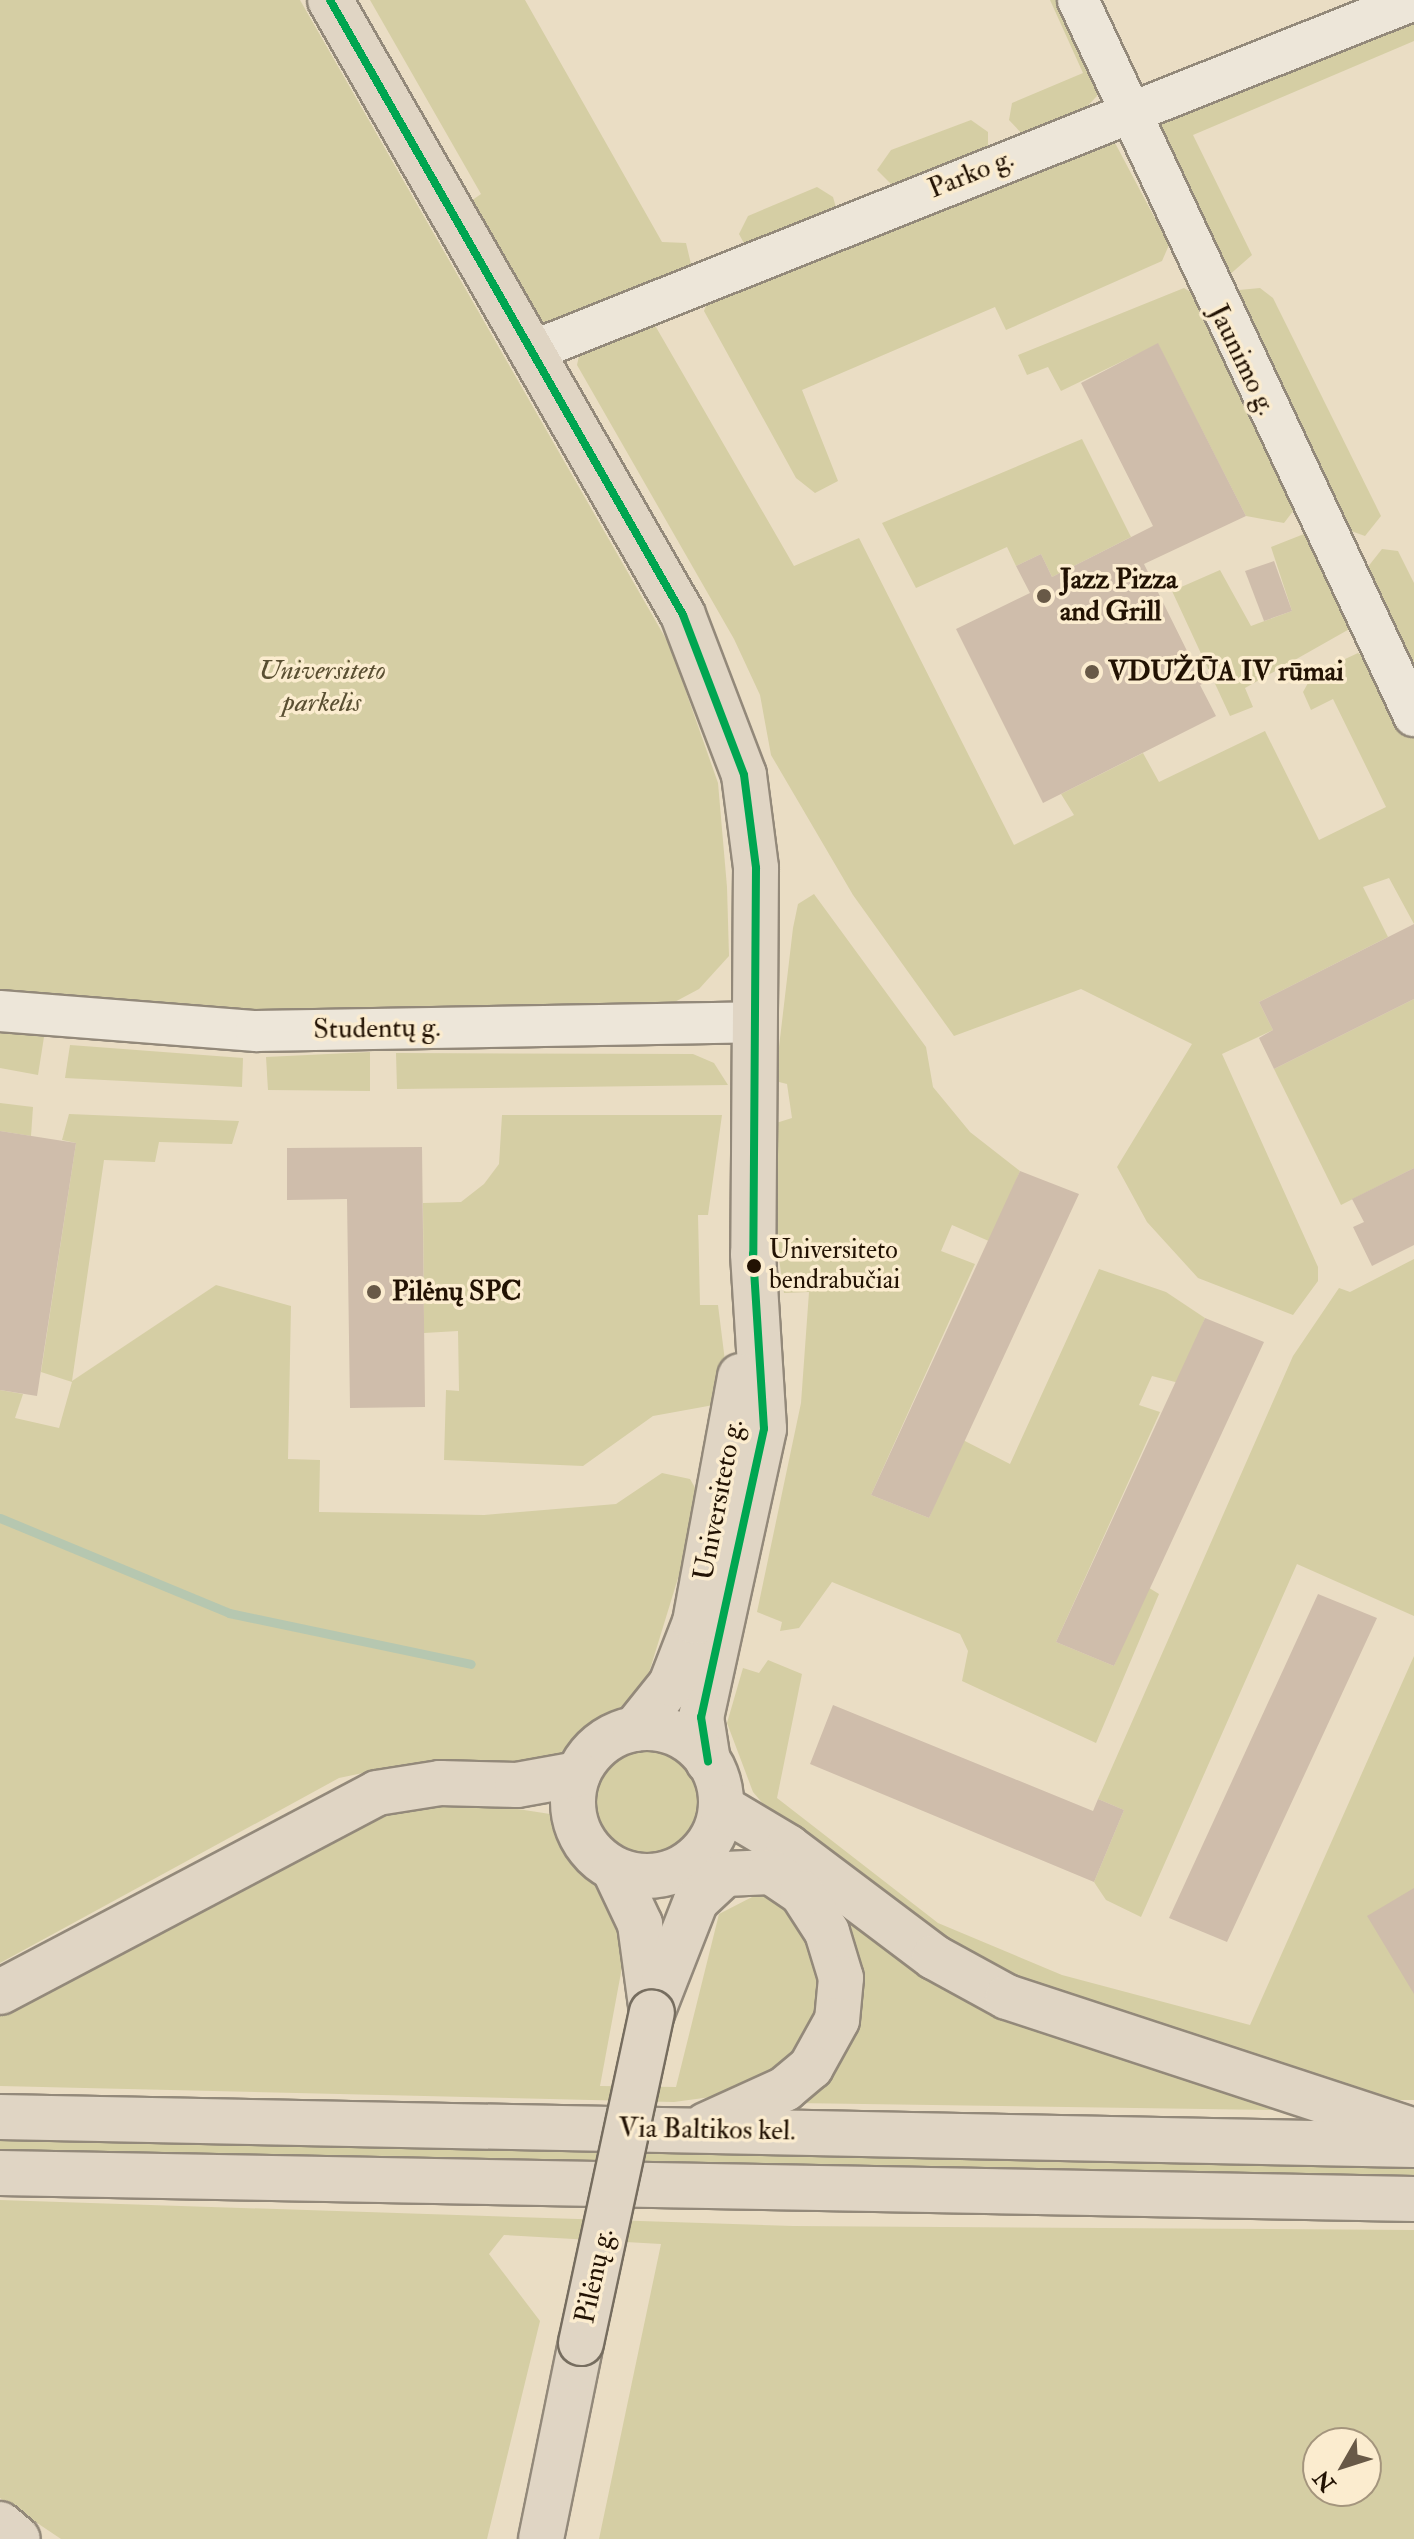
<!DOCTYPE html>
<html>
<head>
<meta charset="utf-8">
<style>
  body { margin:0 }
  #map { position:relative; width:1414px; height:2539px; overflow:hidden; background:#eaddc4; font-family:"IM FELL Double Pica",serif }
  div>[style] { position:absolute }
  .green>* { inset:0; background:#d5cea4 }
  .round { border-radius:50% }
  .stream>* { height:9px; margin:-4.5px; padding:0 4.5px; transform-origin:4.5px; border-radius:4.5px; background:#b6c7b0 }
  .building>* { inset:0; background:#cfbdab }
  .roads { filter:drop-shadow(2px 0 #93897a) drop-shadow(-2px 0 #93897a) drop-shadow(0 2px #93897a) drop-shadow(0 -2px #93897a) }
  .minor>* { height:40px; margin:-20px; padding:0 20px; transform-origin:20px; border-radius:20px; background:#ede6d9 }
  .major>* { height:44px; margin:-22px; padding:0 22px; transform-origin:22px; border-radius:22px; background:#e0d5c4 }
  .major>.ring { margin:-22px; padding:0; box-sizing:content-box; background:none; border:44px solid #e0d5c4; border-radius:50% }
  .highway>* { height:44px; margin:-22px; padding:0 22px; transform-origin:22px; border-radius:22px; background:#e0d5c4 }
  .bridges { filter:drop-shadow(2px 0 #766d5f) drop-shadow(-2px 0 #766d5f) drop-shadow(0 2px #766d5f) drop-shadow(0 -2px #766d5f) }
  .major-bridge>* { height:44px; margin:-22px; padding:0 22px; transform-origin:22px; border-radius:22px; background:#e0d5c4 }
  .bus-1>* { height:8px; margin:-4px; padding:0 4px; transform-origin:4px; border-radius:4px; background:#00a651 }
  .dots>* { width:22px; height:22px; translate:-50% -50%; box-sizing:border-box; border:4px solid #fbeccf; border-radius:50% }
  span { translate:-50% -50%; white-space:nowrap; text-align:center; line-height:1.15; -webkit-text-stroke:7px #fbeccf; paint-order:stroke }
  .bus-label { font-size:26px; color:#221203 }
  .left { translate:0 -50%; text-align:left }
  .street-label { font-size:28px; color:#221203 }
  .poi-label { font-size:28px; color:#221203; font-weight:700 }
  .park-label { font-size:28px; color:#5a4f32; font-style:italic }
  .north { position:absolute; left:1302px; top:2427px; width:80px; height:80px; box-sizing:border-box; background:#fbeccf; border:2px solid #a4957d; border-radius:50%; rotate:231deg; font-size:22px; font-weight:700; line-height:32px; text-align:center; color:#221203 }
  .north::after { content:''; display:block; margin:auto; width:28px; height:36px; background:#685947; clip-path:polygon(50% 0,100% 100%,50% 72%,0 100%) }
</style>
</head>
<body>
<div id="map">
  <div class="green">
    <i style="clip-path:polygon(0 0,300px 0,670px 646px,718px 783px,727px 887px,729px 956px,699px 989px,669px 1005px,216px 1010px,0 989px)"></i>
    <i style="clip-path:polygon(370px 0,525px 0,662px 242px,686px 243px,691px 264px,549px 325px,536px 317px,471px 201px,481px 194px)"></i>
    <i style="clip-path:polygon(1050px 0,1061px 0,1098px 80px,1097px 96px,1077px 117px,1025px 137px,1009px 120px,1012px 103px,1083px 73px)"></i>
    <i style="clip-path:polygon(1414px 14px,1414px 41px,1193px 135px,1252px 255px,1227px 277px,1157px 133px,1161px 125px,1170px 114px)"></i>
    <i style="clip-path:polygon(971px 120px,988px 132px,988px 152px,895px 188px,877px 170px,891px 150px)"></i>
    <i style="clip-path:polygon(1114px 141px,1169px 245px,1162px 261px,1006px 330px,995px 307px,802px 390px,838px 481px,815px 493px,796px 478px,704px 311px,709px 297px)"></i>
    <i style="clip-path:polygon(817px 187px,833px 197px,837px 211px,746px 247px,739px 234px,748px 216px)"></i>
    <i style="clip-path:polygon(1184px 288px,1194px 294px,1297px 506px,1284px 523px,1246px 516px,1158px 344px,1061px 391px,1048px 367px,1027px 375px,1018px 355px)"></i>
    <i style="clip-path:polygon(1260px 288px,1273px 298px,1381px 516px,1365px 536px,1351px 531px,1235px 300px,1239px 290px)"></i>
    <i style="clip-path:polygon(649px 315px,794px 566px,859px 538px,1014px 845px,1074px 815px,1061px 794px,1143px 753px,1159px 782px,1265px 731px,1319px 840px,1386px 807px,1333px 699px,1311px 710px,1303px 692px,1313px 674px,1358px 653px,1382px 668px,1414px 736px,1414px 924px,1389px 878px,1363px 887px,1388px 937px,1259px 1002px,1273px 1030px,1222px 1054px,1318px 1267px,1318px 1281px,1293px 1315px,1198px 1278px,1147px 1222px,1117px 1167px,1192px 1044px,1081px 989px,954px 1036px,853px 895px,771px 755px,760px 695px,734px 639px,577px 365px,580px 351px)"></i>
    <i style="clip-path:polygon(1082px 439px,1131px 537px,1052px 577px,1041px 554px,1016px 566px,1007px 547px,916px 588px,882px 523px)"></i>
    <i style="clip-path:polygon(1304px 534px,1318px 539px,1353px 627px,1245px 688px,1253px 707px,1230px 716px,1172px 591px,1220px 570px,1251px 626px,1292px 611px,1271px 547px)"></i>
    <i style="clip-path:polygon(1382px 549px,1398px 551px,1414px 583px,1414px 665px,1367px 568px)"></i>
    <i style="clip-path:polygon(814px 894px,926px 1047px,933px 1087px,970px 1132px,1020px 1171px,991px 1242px,952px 1225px,941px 1251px,975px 1264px,871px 1495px,929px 1518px,961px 1439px,1010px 1464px,1099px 1269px,1166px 1292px,1205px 1318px,1179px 1383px,1152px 1376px,1139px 1405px,1160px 1412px,1056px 1642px,1114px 1666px,1146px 1586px,1159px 1594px,1096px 1743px,962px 1681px,968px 1651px,960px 1634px,832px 1582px,799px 1628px,780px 1631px,782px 1622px,757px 1612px,801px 1403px,809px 1292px,784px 1293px,773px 1218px,773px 1124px,792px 1118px,787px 1084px,775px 1081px,793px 928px,798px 904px)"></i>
    <i style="clip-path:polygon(1414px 999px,1414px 1168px,1341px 1205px,1274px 1069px)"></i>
    <i style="clip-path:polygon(0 1032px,44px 1037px,38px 1075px,0 1068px)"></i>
    <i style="clip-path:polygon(70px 1045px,243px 1058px,242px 1087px,65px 1078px)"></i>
    <i style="clip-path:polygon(370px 1052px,370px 1091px,268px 1090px,266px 1057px)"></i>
    <i style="clip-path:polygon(396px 1053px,693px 1054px,714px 1063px,728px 1085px,397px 1089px)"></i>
    <i style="clip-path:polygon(0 1103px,33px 1107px,31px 1136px,0 1131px)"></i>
    <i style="clip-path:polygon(69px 1114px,239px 1121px,232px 1144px,159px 1142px,155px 1162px,104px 1160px,72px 1381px,216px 1285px,291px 1306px,288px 1459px,320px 1460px,319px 1512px,484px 1515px,616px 1504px,662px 1473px,690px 1479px,702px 1500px,648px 1676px,630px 1705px,549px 1764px,406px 1764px,339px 1778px,0 1963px,0 1390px,23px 1394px,15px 1418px,59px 1428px,72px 1382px,41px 1372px,76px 1143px,62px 1140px)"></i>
    <i style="clip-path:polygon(502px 1115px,722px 1115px,708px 1215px,698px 1215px,700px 1305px,718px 1305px,728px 1385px,719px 1404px,653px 1416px,583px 1466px,444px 1460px,446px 1390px,459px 1391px,458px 1331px,424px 1333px,423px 1203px,461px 1202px,484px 1184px,499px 1164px)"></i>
    <i style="clip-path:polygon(1414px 1259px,1414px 1616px,1297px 1564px,1141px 1917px,1106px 1900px,1094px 1882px,1124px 1810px,1098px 1799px,1293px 1356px,1339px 1288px,1350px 1292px)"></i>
    <i style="clip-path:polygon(1414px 1656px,1414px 2100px,1381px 2100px,1047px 1995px,952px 1951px,770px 1812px,753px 1792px,727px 1723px,743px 1668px,759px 1673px,768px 1660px,802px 1674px,777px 1798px,938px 1923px,1062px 1975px,1250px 2025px)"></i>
    <i class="round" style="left:595px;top:1749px;width:104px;height:104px"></i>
    <i style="clip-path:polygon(440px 1797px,550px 1814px,623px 1916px,625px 1951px,600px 2086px,676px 2087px,719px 1914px,754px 1896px,754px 1882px,775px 1890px,811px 1933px,823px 2004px,804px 2049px,777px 2075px,733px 2094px,674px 2102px,0 2086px,0 2011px,384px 1809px)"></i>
    <i style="clip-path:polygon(833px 1898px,1014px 2020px,1273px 2110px,795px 2103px,835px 2063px)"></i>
    <i style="clip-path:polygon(0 2139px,1414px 2165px,1414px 2179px,0 2154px)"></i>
    <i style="clip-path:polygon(evenodd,0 2200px,793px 2226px,1414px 2230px,1414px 2539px,599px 2539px,661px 2244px,504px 2235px,489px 2254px,540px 2321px,487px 2539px,61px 2539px,0 2498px,0 2200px,1318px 2443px,1366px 2443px,1366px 2491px,1318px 2491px,1318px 2443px)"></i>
  </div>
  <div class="stream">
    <i style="left:0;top:1518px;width:248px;rotate:22.5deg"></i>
    <i style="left:229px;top:1613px;width:247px;rotate:11.9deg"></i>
  </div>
  <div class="building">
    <i style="clip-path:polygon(1158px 343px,1246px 516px,1144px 564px,1193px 663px,1200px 660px,1210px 680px,1200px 685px,1216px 716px,1043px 803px,956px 629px,1030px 593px,1016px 566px,1041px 554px,1052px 577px,1153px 526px,1081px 383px)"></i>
    <i style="clip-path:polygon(1274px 561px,1292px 611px,1264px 621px,1245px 571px)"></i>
    <i style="clip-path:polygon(1414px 924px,1414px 999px,1274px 1069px,1259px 1038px,1273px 1030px,1259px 1002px)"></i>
    <i style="clip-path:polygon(0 1131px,76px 1143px,37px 1396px,0 1390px)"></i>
    <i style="clip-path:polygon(422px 1147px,425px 1407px,350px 1408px,347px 1199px,287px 1200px,287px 1148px)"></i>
    <i style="clip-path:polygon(1414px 1168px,1414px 1245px,1372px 1266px,1353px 1227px,1364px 1222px,1352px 1199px)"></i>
    <i style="clip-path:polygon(1020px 1171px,1079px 1194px,929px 1518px,871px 1495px)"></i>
    <i style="clip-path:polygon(1205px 1318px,1264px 1342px,1114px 1666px,1056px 1642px)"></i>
    <i style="clip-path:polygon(1318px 1594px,1377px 1618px,1227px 1942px,1169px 1918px)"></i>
    <i style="clip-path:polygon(833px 1705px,1093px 1811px,1098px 1799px,1124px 1810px,1094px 1882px,810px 1764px)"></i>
    <i style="clip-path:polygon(1414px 1888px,1414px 1994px,1367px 1916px)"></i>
  </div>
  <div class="roads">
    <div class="minor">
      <i style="left:1078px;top:0;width:791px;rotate:64.86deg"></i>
      <i style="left:530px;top:352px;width:952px;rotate:-21.71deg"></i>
      <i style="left:0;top:1011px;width:257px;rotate:4.5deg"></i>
      <i style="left:256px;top:1031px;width:499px;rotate:-1deg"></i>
    </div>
    <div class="major">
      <i style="left:330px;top:0;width:709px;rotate:60.14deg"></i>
      <i style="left:683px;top:615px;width:171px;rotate:69.1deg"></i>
      <i style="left:744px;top:775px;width:94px;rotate:82.6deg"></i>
      <i style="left:756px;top:868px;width:386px;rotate:90.4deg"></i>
      <i style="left:753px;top:1254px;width:175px;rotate:86.4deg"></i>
      <i style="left:764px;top:1429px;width:295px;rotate:102.3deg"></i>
      <i style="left:701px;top:1717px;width:45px;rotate:81deg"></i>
      <i class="ring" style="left:573px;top:1728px;width:104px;height:104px"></i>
      <i style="left:635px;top:1729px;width:58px;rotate:-51.3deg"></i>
      <i style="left:671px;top:1684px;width:66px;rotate:-68.8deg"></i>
      <i style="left:695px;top:1622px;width:250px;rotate:-79.6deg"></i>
      <i style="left:614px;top:1869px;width:61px;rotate:64.7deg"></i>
      <i style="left:640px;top:1924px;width:90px;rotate:82.3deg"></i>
      <i style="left:541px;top:2539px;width:200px;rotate:-78.5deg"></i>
    </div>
    <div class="highway">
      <i style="left:721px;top:1807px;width:78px;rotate:30.8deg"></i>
      <i style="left:788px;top:1847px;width:183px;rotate:37deg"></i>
      <i style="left:934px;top:1957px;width:83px;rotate:28.7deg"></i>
      <i style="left:1007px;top:1997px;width:426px;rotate:18.2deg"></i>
      <i style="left:0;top:1992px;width:426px;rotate:-27.8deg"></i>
      <i style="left:377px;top:1793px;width:64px;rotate:-9deg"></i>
      <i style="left:440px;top:1783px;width:77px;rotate:1.5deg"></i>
      <i style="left:517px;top:1785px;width:62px;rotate:-10.2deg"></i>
      <i style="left:652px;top:2013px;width:120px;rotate:-68.6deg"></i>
      <i style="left:696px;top:1901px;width:40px;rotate:-43deg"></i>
      <i style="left:725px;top:1874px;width:46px;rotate:-2.5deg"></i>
      <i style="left:771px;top:1872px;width:37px;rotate:34deg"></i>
      <i style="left:802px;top:1893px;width:46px;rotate:57.3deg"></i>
      <i style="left:827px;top:1932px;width:48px;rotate:73.1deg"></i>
      <i style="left:841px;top:1978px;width:42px;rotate:95.4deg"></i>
      <i style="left:837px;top:2020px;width:54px;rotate:119deg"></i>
      <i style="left:811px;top:2067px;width:34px;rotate:140deg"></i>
      <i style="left:785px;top:2089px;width:87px;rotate:155.5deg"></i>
      <i style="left:0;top:2117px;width:1414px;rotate:1.13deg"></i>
      <i style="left:0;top:2173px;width:1414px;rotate:1.05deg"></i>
      <i style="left:0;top:2524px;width:23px;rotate:40deg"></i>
    </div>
  </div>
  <div class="bridges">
    <div class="major-bridge">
      <i style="left:581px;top:2343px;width:338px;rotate:-77.9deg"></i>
    </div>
  </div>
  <div class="bus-1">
    <i style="left:330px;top:0;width:709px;rotate:60.14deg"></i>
    <i style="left:683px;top:615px;width:171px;rotate:69.1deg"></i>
    <i style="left:744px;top:775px;width:94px;rotate:82.6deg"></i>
    <i style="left:756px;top:868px;width:386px;rotate:90.4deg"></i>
    <i style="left:753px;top:1254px;width:175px;rotate:86.4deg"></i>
    <i style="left:764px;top:1429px;width:295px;rotate:102.3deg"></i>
    <i style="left:701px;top:1717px;width:45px;rotate:81deg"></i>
  </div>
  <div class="dots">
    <i style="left:1044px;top:596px;background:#685947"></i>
    <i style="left:1092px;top:672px;background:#685947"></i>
    <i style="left:754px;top:1266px;background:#221203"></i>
    <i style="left:374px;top:1292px;background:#685947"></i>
  </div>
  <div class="bus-label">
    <span class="left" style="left:769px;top:1266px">Universiteto<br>bendrabučiai</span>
  </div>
  <div class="street-label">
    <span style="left:971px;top:174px;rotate:-22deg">Parko g.</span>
    <span style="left:1242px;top:360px;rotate:64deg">Jaunimo g.</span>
    <span style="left:377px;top:1029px;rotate:-1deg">Studentų g.</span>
    <span style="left:719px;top:1500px;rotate:-79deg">Universiteto g.</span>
    <span style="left:707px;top:2130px;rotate:1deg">Via Baltikos kel.</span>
    <span style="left:595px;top:2276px;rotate:-78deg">Pilėnų g.</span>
  </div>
  <div class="poi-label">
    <span class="left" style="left:1060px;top:596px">Jazz Pizza<br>and Grill</span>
    <span class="left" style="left:1108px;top:672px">VDUŽŪA IV rūmai</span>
    <span class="left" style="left:392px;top:1292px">Pilėnų SPC</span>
  </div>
  <div class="park-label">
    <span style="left:322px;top:687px">Universiteto<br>parkelis</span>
  </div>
  <div class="north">N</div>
</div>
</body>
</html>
